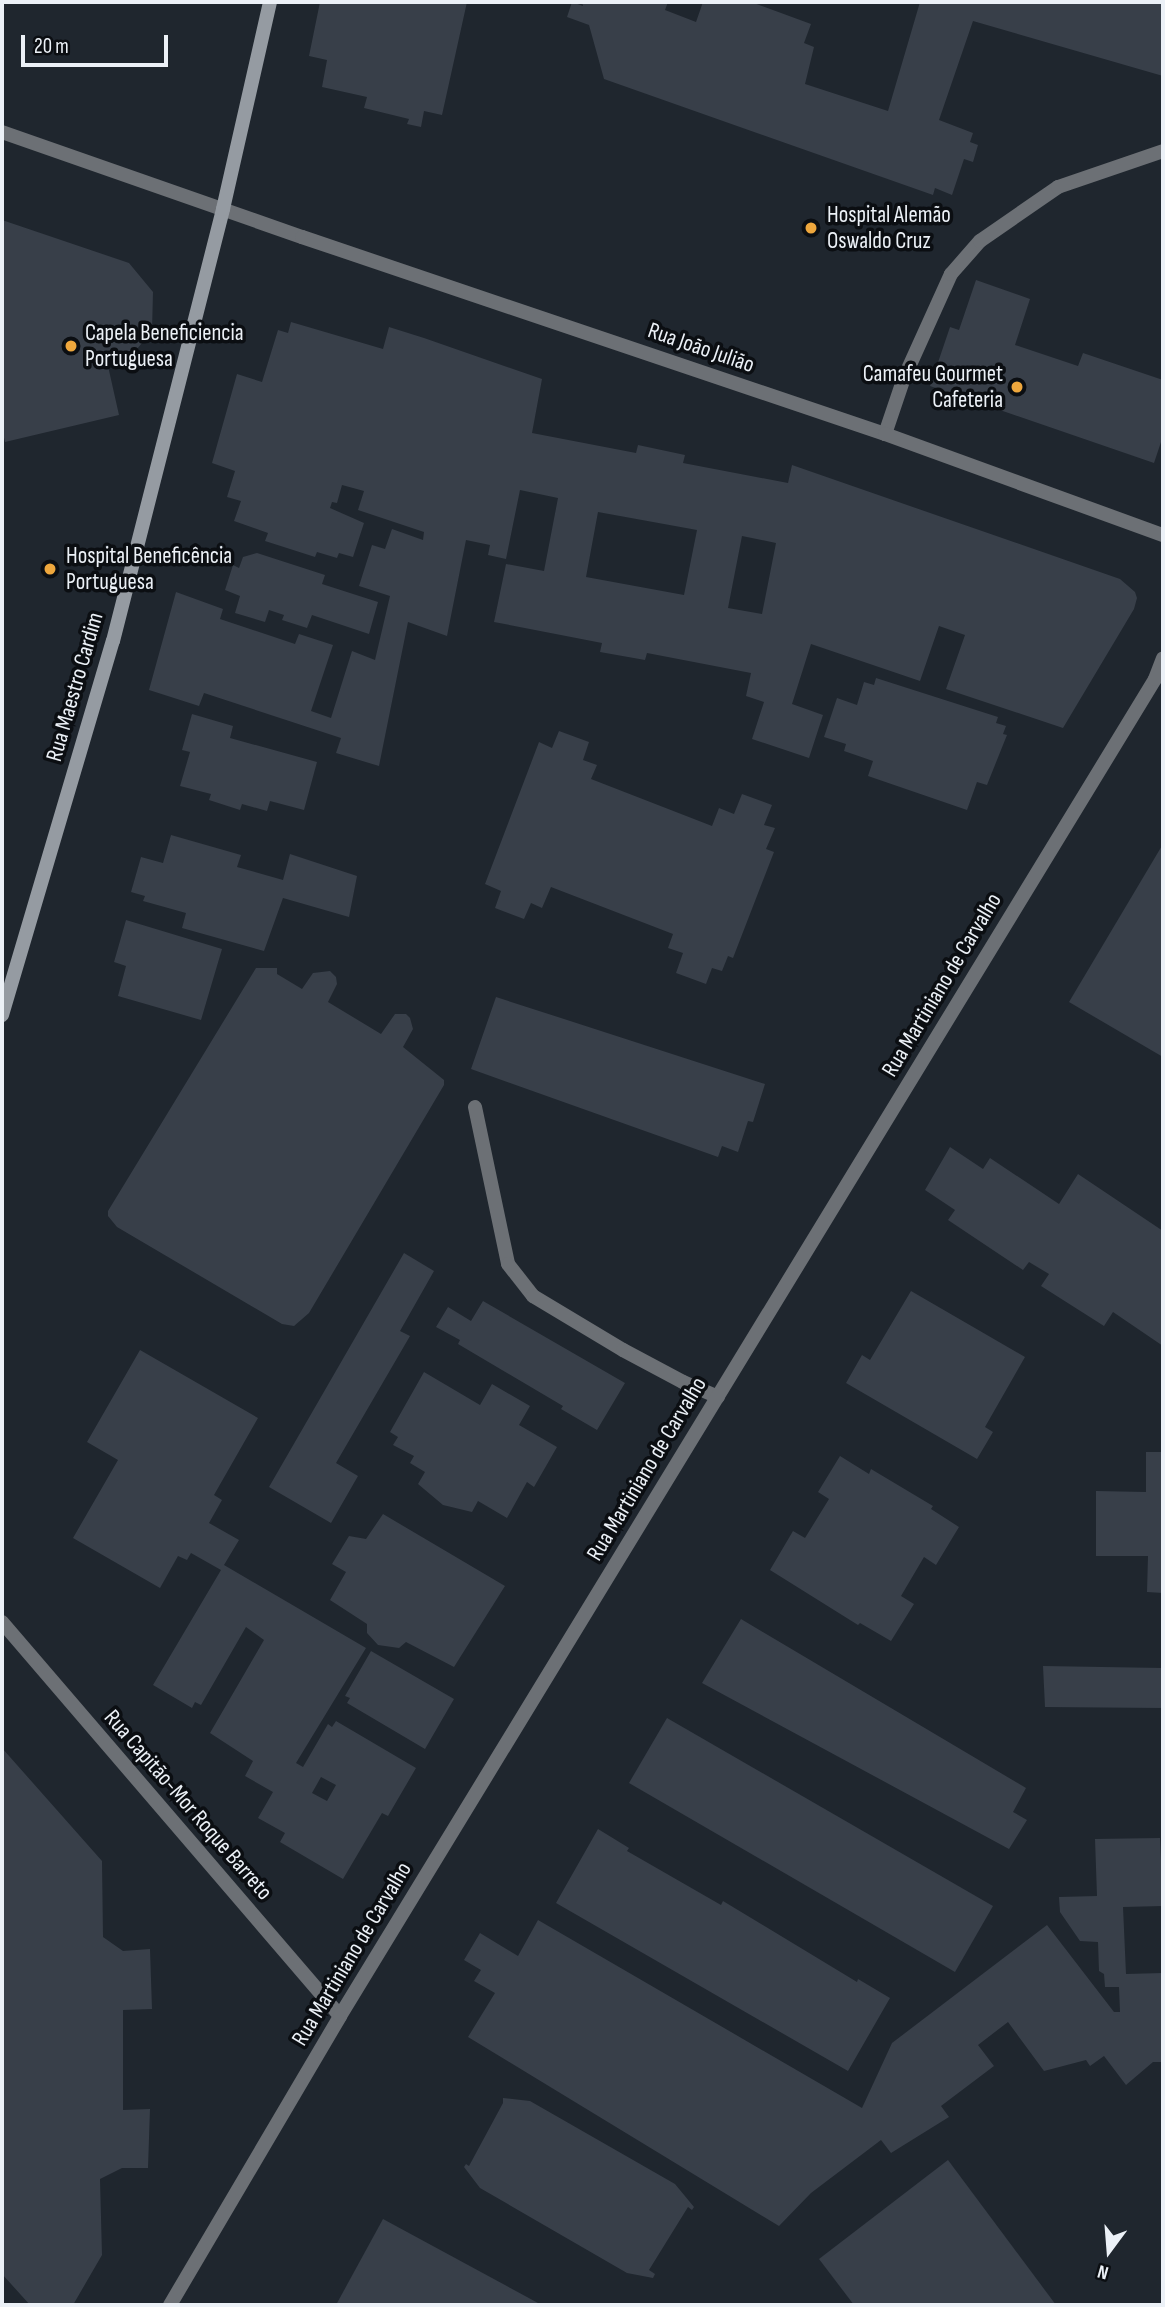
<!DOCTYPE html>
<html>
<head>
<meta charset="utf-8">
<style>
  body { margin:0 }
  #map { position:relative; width:1165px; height:2307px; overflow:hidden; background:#1f262e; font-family:"Sofia Sans Condensed",sans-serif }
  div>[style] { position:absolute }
  .building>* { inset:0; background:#383f49 }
  .service>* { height:14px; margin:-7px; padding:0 7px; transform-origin:7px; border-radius:7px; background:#6c7075 }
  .minor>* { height:14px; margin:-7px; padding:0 7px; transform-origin:7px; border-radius:7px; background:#6c7075 }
  .tertiary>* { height:14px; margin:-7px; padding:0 7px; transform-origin:7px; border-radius:7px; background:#6c7075 }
  .secondary>* { height:14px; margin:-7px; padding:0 7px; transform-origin:7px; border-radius:7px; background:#959ba2 }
  .dots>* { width:19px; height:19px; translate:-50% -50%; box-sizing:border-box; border:4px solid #0b0e12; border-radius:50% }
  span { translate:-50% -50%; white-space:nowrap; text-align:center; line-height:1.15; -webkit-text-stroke:7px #0b0e12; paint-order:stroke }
  .poi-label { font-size:23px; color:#ecf1f7 }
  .left { translate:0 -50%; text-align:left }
  .right { translate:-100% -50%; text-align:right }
  .street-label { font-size:23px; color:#ecf1f7 }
  .frame { position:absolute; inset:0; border:4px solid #ecf1f7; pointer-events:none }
  .north { position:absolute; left:1074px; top:2216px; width:70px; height:70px; -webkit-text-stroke:5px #0b0e12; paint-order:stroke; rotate:196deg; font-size:19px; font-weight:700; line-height:28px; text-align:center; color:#ecf1f7 }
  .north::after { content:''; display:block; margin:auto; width:24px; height:32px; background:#ecf1f7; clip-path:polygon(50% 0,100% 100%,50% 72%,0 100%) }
  .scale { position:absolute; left:21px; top:35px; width:147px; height:32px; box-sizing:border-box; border:4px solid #ecf1f7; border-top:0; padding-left:9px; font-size:21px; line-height:24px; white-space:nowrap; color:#ecf1f7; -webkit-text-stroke:5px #0b0e12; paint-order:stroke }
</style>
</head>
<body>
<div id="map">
  <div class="building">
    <i style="clip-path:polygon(320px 2px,467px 2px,442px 115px,424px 111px,421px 127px,407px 124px,409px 119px,364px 108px,367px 97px,322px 87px,327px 60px,309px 56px)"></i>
    <i style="clip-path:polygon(572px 2px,583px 6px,582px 2px,668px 2px,665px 10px,696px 22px,703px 2px,751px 2px,811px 24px,804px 43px,814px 47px,805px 84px,888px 111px,920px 2px,1163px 2px,1163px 76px,973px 21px,939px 120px,973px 133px,970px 142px,978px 145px,973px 162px,964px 159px,952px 195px,935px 188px,933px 195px,604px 79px,589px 25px,567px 17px)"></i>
    <i style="clip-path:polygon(2px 220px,129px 263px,153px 292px,152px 331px,127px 361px,108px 366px,119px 415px,5px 442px,2px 429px)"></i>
    <i style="clip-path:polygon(976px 280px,1030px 299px,1015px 345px,1078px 366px,1083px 353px,1163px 380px,1163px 436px,1154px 463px,930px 386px,950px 327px,959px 330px)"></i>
    <i style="clip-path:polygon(evenodd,291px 322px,383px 349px,389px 327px,424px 338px,542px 379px,532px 433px,636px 453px,638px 445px,685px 455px,683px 463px,788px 483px,792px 465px,1120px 579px,1135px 592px,1137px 598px,1134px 609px,1063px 728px,946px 689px,965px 635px,939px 626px,920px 681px,811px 644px,792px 704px,823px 715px,809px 758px,752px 739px,764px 702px,746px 696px,751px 673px,647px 653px,645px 660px,600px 652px,602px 643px,494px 622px,506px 564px,544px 571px,558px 498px,520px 490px,506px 559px,488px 555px,490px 545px,466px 540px,447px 636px,408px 622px,379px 766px,336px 753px,341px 738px,204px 693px,199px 706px,149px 690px,176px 592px,223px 609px,220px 619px,295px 644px,299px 634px,333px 645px,311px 711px,331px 718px,352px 651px,375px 660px,390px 596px,359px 586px,372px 545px,385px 549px,392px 529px,423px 540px,424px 532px,358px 510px,364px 491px,342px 485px,337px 503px,332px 502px,330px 508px,364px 523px,353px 557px,339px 553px,337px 558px,317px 552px,315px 557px,265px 541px,268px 533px,234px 521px,241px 501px,227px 497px,235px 471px,212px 463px,237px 374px,262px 382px,278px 330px,288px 333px,291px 322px,598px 512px,697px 530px,684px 595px,586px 577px,598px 512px,291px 322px,742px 536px,776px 543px,762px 614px,728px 608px,742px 536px)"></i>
    <i style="clip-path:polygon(257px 553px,325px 575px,322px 584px,378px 602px,369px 634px,312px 615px,307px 628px,282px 620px,284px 615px,269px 610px,265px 622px,235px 613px,240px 596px,225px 590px,233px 565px,239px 568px,243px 557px)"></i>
    <i style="clip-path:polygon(876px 678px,998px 717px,996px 723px,1006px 726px,1003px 734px,1007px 735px,987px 785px,977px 782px,967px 810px,868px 776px,873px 761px,844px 751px,846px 744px,824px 737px,837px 698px,857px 705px,864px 682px,874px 685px)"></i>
    <i style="clip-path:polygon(192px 714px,233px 726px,230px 738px,317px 762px,304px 810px,270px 801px,267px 811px,242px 804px,240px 810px,209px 800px,211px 794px,180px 786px,190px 752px,182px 750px)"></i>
    <i style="clip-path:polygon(559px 731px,589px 742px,583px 760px,597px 765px,591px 779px,712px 826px,719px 808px,734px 814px,742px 794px,772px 805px,764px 825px,775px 828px,766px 849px,774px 852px,733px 958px,728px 956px,722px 971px,712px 968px,706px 984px,676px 973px,683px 953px,668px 948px,673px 934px,551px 887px,542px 908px,531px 903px,524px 919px,495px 908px,501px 891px,485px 884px,539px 742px,552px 748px)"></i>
    <i style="clip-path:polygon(171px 835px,241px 855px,237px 867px,283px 880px,290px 854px,357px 876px,349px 917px,283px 898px,264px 951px,182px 928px,186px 913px,143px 901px,145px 896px,131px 892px,141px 857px,163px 863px)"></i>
    <i style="clip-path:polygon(1163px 844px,1163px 1057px,1069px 1002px)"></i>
    <i style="clip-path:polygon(126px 920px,222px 949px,201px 1020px,118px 996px,126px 966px,114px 962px)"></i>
    <i style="clip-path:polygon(256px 968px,277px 968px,277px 974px,302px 989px,313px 973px,330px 971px,336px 977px,337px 984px,328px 1002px,381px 1034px,395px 1014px,406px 1014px,410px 1018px,413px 1029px,403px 1047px,444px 1080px,444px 1085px,309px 1313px,294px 1326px,282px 1324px,117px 1227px,108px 1216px,108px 1211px)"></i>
    <i style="clip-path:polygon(496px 997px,765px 1084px,753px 1122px,748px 1121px,738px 1152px,722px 1146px,718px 1157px,471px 1069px)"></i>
    <i style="clip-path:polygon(950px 1147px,983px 1169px,990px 1158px,1059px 1204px,1078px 1174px,1163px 1231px,1163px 1346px,1113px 1312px,1104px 1326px,1041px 1286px,1049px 1274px,1029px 1262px,1023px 1270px,948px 1220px,955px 1210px,925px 1190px)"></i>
    <i style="clip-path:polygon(404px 1253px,434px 1271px,400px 1331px,410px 1336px,336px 1463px,358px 1476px,331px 1523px,269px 1487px)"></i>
    <i style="clip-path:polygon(911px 1291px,1025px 1357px,985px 1427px,993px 1432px,977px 1459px,846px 1383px,862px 1355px,870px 1360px)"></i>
    <i style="clip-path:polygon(483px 1301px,625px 1383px,597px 1430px,561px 1409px,563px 1406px,458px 1344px,460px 1340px,436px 1327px,448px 1307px,471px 1321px)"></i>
    <i style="clip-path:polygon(evenodd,140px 1350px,258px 1418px,214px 1495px,222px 1500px,209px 1523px,239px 1540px,224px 1565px,366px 1648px,296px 1763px,303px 1767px,328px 1724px,332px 1727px,336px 1721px,416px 1768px,388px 1816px,382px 1813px,343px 1879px,280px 1842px,285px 1833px,258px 1818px,273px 1792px,245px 1776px,253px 1761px,210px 1733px,264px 1640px,246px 1627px,201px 1705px,195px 1702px,192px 1708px,153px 1685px,221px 1570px,191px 1553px,187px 1560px,178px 1556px,160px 1588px,73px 1538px,118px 1460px,87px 1442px,140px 1350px,321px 1777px,336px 1785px,327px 1801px,312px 1793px,321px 1777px)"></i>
    <i style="clip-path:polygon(424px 1372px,480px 1405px,492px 1384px,530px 1406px,519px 1425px,557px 1447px,534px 1487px,527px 1482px,507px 1518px,478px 1501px,472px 1512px,443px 1505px,418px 1484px,425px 1472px,410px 1463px,414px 1456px,393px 1445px,398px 1437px,390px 1432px)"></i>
    <i style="clip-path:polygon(1146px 1452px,1163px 1452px,1163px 1593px,1147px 1592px,1148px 1556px,1096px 1556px,1096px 1491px,1146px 1492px)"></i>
    <i style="clip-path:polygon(840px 1456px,869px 1474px,871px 1469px,933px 1506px,931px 1509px,959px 1527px,936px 1565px,924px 1557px,901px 1596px,914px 1604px,891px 1641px,860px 1623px,858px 1625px,770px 1570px,793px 1531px,805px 1538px,829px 1499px,818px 1492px)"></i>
    <i style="clip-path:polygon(383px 1514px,505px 1586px,454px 1667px,406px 1642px,399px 1648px,378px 1645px,367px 1633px,367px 1624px,330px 1600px,346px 1572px,332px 1564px,349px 1536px,366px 1539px)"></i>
    <i style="clip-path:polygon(741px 1619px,1026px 1788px,1013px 1812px,1027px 1820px,1009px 1849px,702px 1683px)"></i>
    <i style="clip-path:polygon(371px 1651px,454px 1699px,425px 1749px,347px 1703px,350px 1698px,345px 1696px)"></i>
    <i style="clip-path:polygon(1043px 1666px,1163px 1668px,1163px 1708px,1045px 1707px)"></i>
    <i style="clip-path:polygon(667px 1718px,993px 1906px,955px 1972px,629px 1783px)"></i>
    <i style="clip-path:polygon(2px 1748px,102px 1861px,103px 1937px,123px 1951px,150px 1949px,152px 2009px,123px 2010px,123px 2110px,150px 2109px,148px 2168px,122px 2168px,100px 2179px,102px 2255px,73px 2305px,30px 2305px,2px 2274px)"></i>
    <i style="clip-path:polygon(598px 1829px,629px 1848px,627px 1851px,721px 1905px,723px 1901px,857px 1982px,858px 1979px,890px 1998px,848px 2071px,556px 1903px)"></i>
    <i style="clip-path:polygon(1160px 1838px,1163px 1906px,1123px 1907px,1126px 1974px,1163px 1973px,1163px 2062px,1153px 2062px,1126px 2085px,1104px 2056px,1090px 2066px,1086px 2060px,1044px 2071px,1008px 2022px,978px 2045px,994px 2066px,941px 2106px,949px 2117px,891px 2153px,881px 2140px,811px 2193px,779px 2226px,468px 2037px,495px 1993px,474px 1981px,481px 1970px,464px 1960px,480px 1933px,518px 1956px,538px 1920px,862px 2108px,892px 2043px,1047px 1925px,1114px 2012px,1120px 2012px,1119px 1987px,1105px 1987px,1104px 1974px,1099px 1971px,1098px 1942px,1080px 1941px,1060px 1912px,1059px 1897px,1097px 1896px,1095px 1839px)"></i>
    <i style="clip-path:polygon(503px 2098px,530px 2101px,675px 2184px,694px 2207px,692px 2210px,688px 2207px,649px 2270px,655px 2274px,653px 2278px,627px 2273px,480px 2188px,464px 2167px,466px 2164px,469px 2166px,503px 2103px)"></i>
    <i style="clip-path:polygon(948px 2160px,1056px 2305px,854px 2305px,819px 2259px)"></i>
    <i style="clip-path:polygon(383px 2219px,538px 2303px,537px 2305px,336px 2305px)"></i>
  </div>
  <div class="service">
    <i style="left:885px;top:434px;width:59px;rotate:-71.3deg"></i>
    <i style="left:904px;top:378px;width:114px;rotate:-65.7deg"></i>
    <i style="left:951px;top:274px;width:44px;rotate:-48.7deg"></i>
    <i style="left:980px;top:241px;width:95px;rotate:-34.7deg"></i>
    <i style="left:1058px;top:187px;width:111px;rotate:-18.9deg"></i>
    <i style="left:475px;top:1107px;width:160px;rotate:78.1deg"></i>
    <i style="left:508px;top:1264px;width:41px;rotate:52deg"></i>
    <i style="left:533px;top:1296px;width:105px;rotate:31deg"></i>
    <i style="left:623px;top:1350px;width:68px;rotate:28.1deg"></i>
    <i style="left:683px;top:1382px;width:38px;rotate:23deg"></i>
  </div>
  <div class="minor">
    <i style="left:2px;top:1622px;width:519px;rotate:49.37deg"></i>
    <i style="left:170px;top:2305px;width:335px;rotate:-59.5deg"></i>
    <i style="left:340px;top:2016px;width:1566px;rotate:-58.63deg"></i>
    <i style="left:1155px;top:679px;width:22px;rotate:-69deg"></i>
  </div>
  <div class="tertiary">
    <i style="left:2px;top:132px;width:318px;rotate:19.3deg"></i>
    <i style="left:302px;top:237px;width:615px;rotate:18.67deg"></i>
    <i style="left:885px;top:434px;width:296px;rotate:20deg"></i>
  </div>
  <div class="secondary">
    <i style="left:2px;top:1015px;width:390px;rotate:-73.5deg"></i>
    <i style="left:113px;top:641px;width:446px;rotate:-75.7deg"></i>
    <i style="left:223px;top:209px;width:212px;rotate:-77.2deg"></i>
  </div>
  <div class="dots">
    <i style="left:811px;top:228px;background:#eea73d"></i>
    <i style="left:71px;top:346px;background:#eea73d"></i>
    <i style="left:1017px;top:387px;background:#eea73d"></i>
    <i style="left:50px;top:569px;background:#eea73d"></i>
  </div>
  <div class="poi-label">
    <span class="left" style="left:827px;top:228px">Hospital Alemão<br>Oswaldo Cruz</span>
    <span class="left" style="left:85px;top:346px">Capela Beneficiencia<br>Portuguesa</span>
    <span class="right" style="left:1003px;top:387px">Camafeu Gourmet<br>Cafeteria</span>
    <span class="left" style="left:66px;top:569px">Hospital Beneficência<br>Portuguesa</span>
  </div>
  <div class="street-label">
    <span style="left:701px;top:348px;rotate:19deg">Rua João Julião</span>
    <span style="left:75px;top:687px;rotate:-74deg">Rua Maestro Cardim</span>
    <span style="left:942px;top:985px;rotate:-59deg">Rua Martiniano de Carvalho</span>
    <span style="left:647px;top:1469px;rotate:-59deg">Rua Martiniano de Carvalho</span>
    <span style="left:188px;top:1805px;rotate:49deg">Rua Capitão-Mor Roque Barreto</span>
    <span style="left:352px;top:1954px;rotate:-59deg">Rua Martiniano de Carvalho</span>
  </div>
  <div class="frame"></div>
  <div class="north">N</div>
  <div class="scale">20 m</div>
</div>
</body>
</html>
